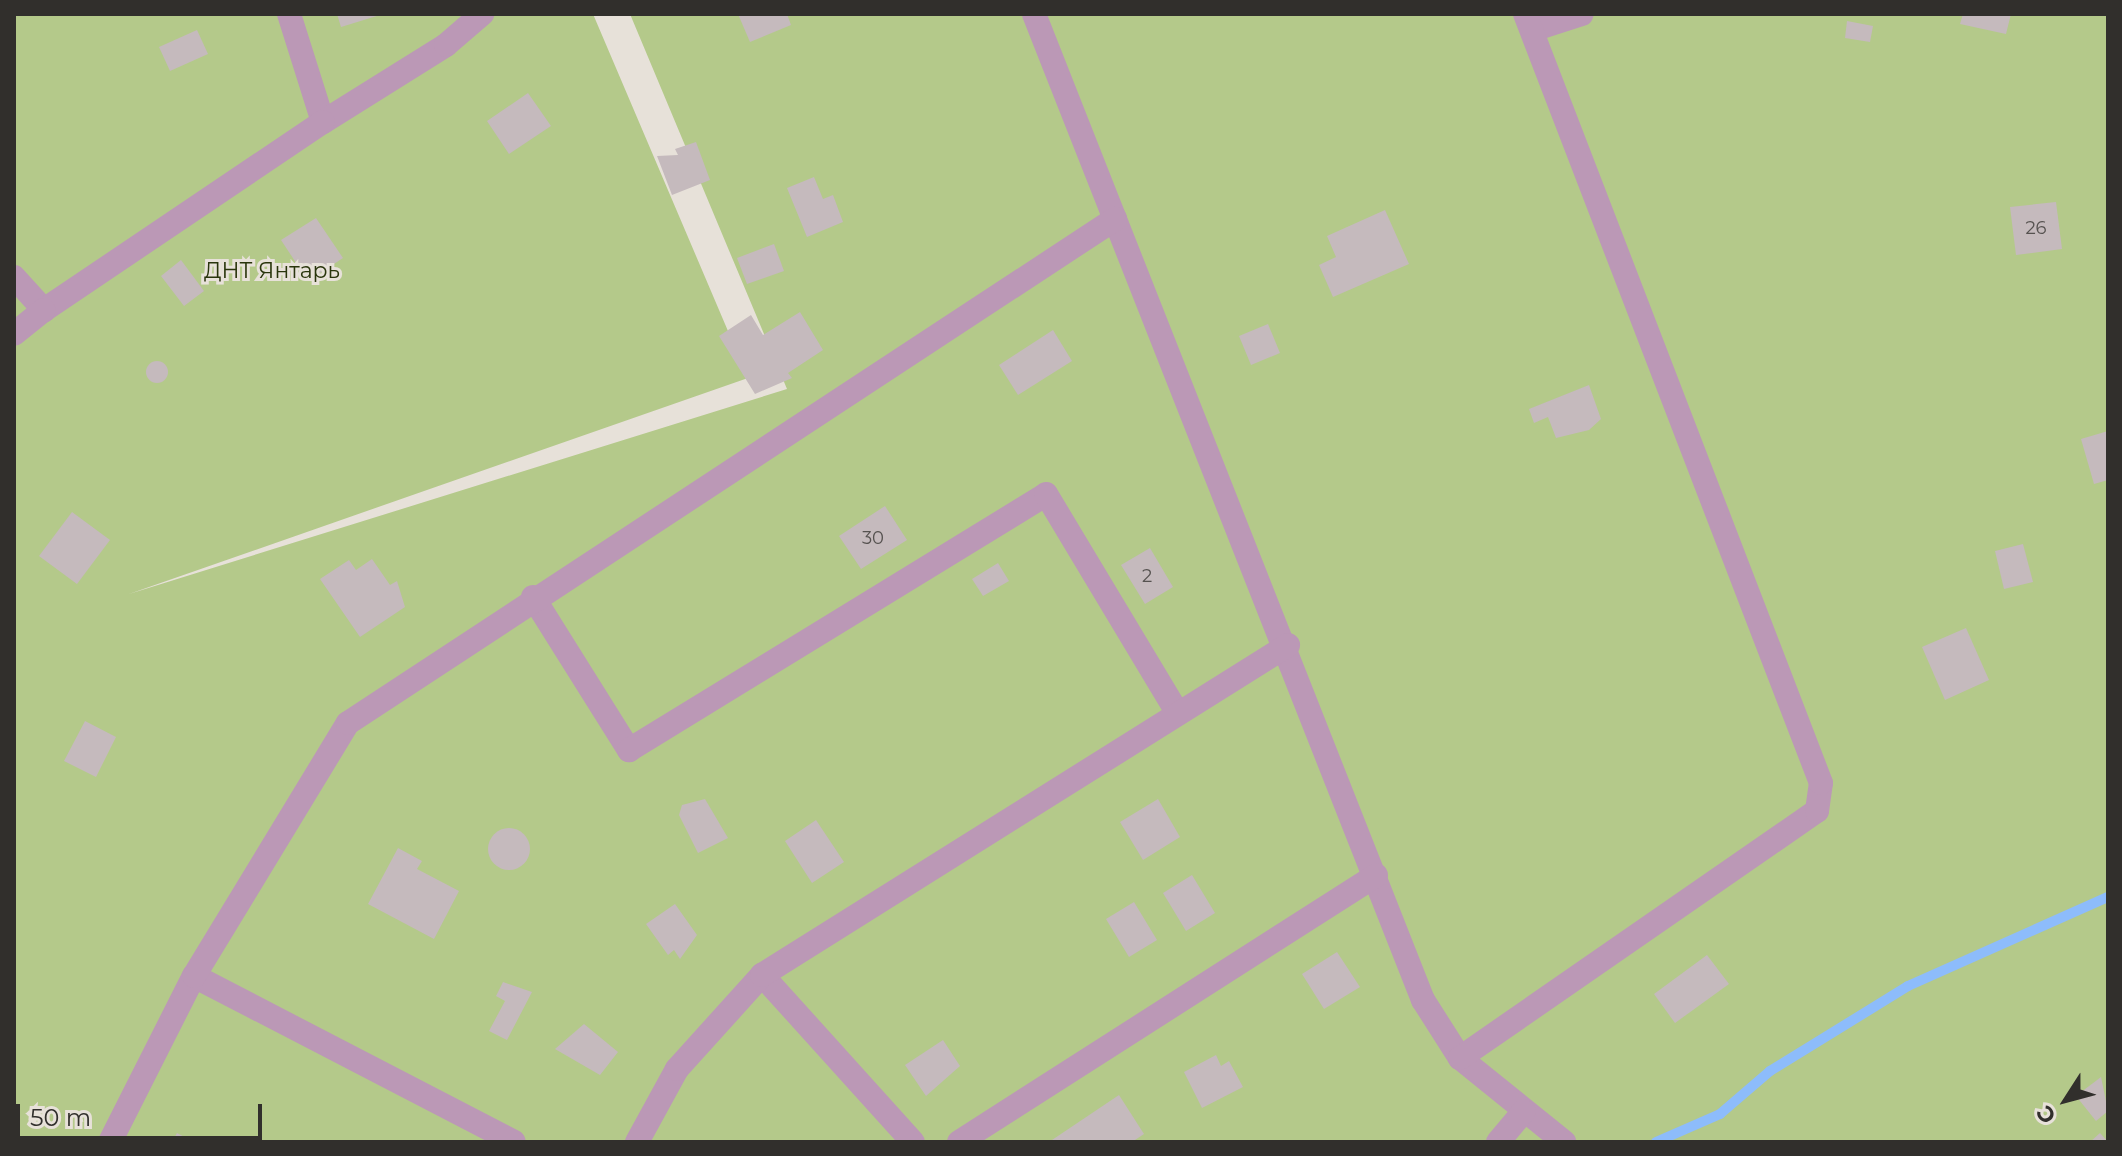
<!DOCTYPE html>
<html>
<head>
<meta charset="utf-8">
<style>
  body { margin:0 }
  #map { position:relative; width:2122px; height:1156px; overflow:hidden; background:#e7e1d9; font-family:Montserrat,sans-serif }
  div>[style] { position:absolute }
  .green>* { inset:0; background:#b4c98a }
  .stream>* { height:10px; margin:-5px; padding:0 5px; transform-origin:5px; border-radius:5px; background:#8dbcfb }
  .building>* { inset:0; background:#c5babd }
  .round { border-radius:50% }
  .minor>* { height:24px; margin:-12px; padding:0 12px; transform-origin:12px; border-radius:12px; background:#bb98b6 }
  span { translate:-50% -50%; white-space:nowrap; text-align:center; line-height:1.15; -webkit-text-stroke:6px #e7e1d9; paint-order:stroke }
  .number-label { font-size:18px; color:#565250 }
  .number-label span { -webkit-text-stroke-width:0 }
  .park-label { font-size:22px; color:#29350c }
  .frame { position:absolute; inset:0; border:16px solid #312f2c; pointer-events:none }
  .north { position:absolute; left:2026px; top:1060px; width:80px; height:80px; -webkit-text-stroke:6px #e7e1d9; paint-order:stroke; rotate:234deg; font-size:22px; font-weight:700; line-height:32px; text-align:center; color:#312f2c }
  .north::after { content:''; display:block; margin:auto; width:28px; height:36px; background:#312f2c; clip-path:polygon(50% 0,100% 100%,50% 72%,0 100%) }
  .scale { position:absolute; left:16px; top:1104px; width:246px; height:36px; box-sizing:border-box; border:4px solid #312f2c; border-top:0; padding-left:10px; font-size:24px; line-height:28px; white-space:nowrap; color:#312f2c; -webkit-text-stroke:6px #e7e1d9; paint-order:stroke }
</style>
</head>
<body>
<div id="map">
  <div class="green">
    <i style="clip-path:polygon(14px 14px,593px 14px,748px 378px,129px 594px,787px 389px,630px 14px,2108px 14px,2108px 1142px,14px 1142px)"></i>
  </div>
  <div class="stream">
    <i style="left:1656px;top:1142px;width:70px;rotate:-23.6deg"></i>
    <i style="left:1720px;top:1114px;width:66px;rotate:-40.7deg"></i>
    <i style="left:1770px;top:1071px;width:162px;rotate:-31.6deg"></i>
    <i style="left:1908px;top:986px;width:219px;rotate:-24deg"></i>
  </div>
  <div class="building">
    <i style="clip-path:polygon(337px 14px,380px 14px,380px 15px,341px 27px)"></i>
    <i style="clip-path:polygon(738px 14px,787px 14px,791px 25px,750px 42px)"></i>
    <i style="clip-path:polygon(1963px 14px,2011px 14px,2006px 34px,1960px 24px)"></i>
    <i style="clip-path:polygon(1847px 21px,1873px 26px,1870px 42px,1845px 38px)"></i>
    <i style="clip-path:polygon(197px 30px,208px 54px,170px 71px,159px 47px)"></i>
    <i style="clip-path:polygon(528px 93px,551px 126px,509px 154px,487px 121px)"></i>
    <i style="clip-path:polygon(696px 142px,710px 180px,672px 195px,657px 156px,678px 155px,675px 149px)"></i>
    <i style="clip-path:polygon(814px 177px,823px 199px,833px 195px,843px 222px,807px 237px,787px 188px)"></i>
    <i style="clip-path:polygon(2056px 202px,2062px 249px,2016px 255px,2010px 207px)"></i>
    <i style="clip-path:polygon(1385px 210px,1409px 264px,1333px 297px,1319px 265px,1336px 257px,1327px 236px)"></i>
    <i style="clip-path:polygon(316px 218px,343px 258px,308px 281px,281px 240px)"></i>
    <i style="clip-path:polygon(774px 244px,784px 271px,747px 284px,737px 258px)"></i>
    <i style="clip-path:polygon(181px 260px,204px 291px,184px 306px,161px 276px)"></i>
    <i style="clip-path:polygon(800px 312px,823px 350px,788px 373px,792px 378px,755px 394px,719px 336px,751px 315px,763px 335px)"></i>
    <i style="clip-path:polygon(1268px 324px,1280px 353px,1251px 365px,1239px 336px)"></i>
    <i style="clip-path:polygon(1053px 330px,1072px 361px,1018px 395px,999px 365px)"></i>
    <i class="round" style="left:146px;top:361px;width:22px;height:22px"></i>
    <i style="clip-path:polygon(1589px 385px,1601px 419px,1589px 430px,1556px 438px,1548px 417px,1534px 423px,1529px 409px)"></i>
    <i style="clip-path:polygon(2108px 431px,2108px 480px,2094px 484px,2081px 439px)"></i>
    <i style="clip-path:polygon(885px 506px,907px 540px,861px 569px,839px 536px)"></i>
    <i style="clip-path:polygon(72px 512px,110px 540px,77px 584px,39px 556px)"></i>
    <i style="clip-path:polygon(2023px 544px,2033px 582px,2004px 589px,1995px 551px)"></i>
    <i style="clip-path:polygon(1150px 548px,1173px 587px,1145px 604px,1121px 565px)"></i>
    <i style="clip-path:polygon(372px 559px,390px 585px,397px 581px,405px 607px,360px 637px,320px 579px,349px 560px,356px 570px)"></i>
    <i style="clip-path:polygon(998px 563px,1009px 581px,983px 596px,972px 579px)"></i>
    <i style="clip-path:polygon(1966px 628px,1989px 680px,1945px 700px,1922px 647px)"></i>
    <i style="clip-path:polygon(85px 721px,116px 737px,96px 777px,64px 761px)"></i>
    <i style="clip-path:polygon(705px 799px,728px 838px,698px 853px,679px 815px,682px 805px)"></i>
    <i style="clip-path:polygon(1158px 799px,1180px 837px,1143px 860px,1120px 822px)"></i>
    <i style="clip-path:polygon(816px 820px,844px 862px,812px 883px,785px 841px)"></i>
    <i class="round" style="left:488px;top:828px;width:42px;height:42px"></i>
    <i style="clip-path:polygon(398px 848px,422px 861px,417px 869px,459px 891px,434px 939px,368px 904px)"></i>
    <i style="clip-path:polygon(1192px 875px,1215px 913px,1186px 931px,1163px 893px)"></i>
    <i style="clip-path:polygon(1134px 902px,1157px 940px,1129px 957px,1106px 919px)"></i>
    <i style="clip-path:polygon(675px 904px,697px 935px,680px 959px,674px 950px,668px 955px,646px 924px)"></i>
    <i style="clip-path:polygon(1337px 952px,1360px 987px,1324px 1009px,1302px 974px)"></i>
    <i style="clip-path:polygon(1707px 955px,1729px 984px,1675px 1023px,1654px 994px)"></i>
    <i style="clip-path:polygon(503px 982px,532px 992px,507px 1040px,489px 1031px,505px 1001px,496px 996px)"></i>
    <i style="clip-path:polygon(584px 1024px,618px 1052px,600px 1075px,555px 1049px)"></i>
    <i style="clip-path:polygon(943px 1040px,960px 1066px,926px 1096px,905px 1065px)"></i>
    <i style="clip-path:polygon(1216px 1055px,1221px 1066px,1229px 1061px,1243px 1087px,1202px 1108px,1184px 1072px)"></i>
    <i style="clip-path:polygon(2101px 1077px,2108px 1111px,2096px 1121px,2076px 1096px)"></i>
    <i style="clip-path:polygon(1119px 1095px,1144px 1134px,1132px 1142px,1049px 1142px)"></i>
    <i style="clip-path:polygon(177px 1133px,194px 1142px,172px 1142px)"></i>
    <i style="clip-path:polygon(2100px 1133px,2108px 1142px,2090px 1142px)"></i>
  </div>
  <div class="minor">
    <i style="left:289px;top:14px;width:113px;rotate:72.5deg"></i>
    <i style="left:323px;top:122px;width:145px;rotate:-32deg"></i>
    <i style="left:446px;top:45px;width:48px;rotate:-40.7deg"></i>
    <i style="left:1034px;top:14px;width:1060px;rotate:68.47deg"></i>
    <i style="left:1423px;top:1000px;width:69px;rotate:57.5deg"></i>
    <i style="left:1460px;top:1058px;width:134px;rotate:38.9deg"></i>
    <i style="left:1532px;top:30px;width:52px;rotate:-17.7deg"></i>
    <i style="left:14px;top:277px;width:45px;rotate:47.7deg"></i>
    <i style="left:44px;top:310px;width:336px;rotate:-34deg"></i>
    <i style="left:14px;top:334px;width:38px;rotate:-39deg"></i>
    <i style="left:533px;top:597px;width:181px;rotate:57.9deg"></i>
    <i style="left:629px;top:750px;width:489px;rotate:-31.5deg"></i>
    <i style="left:1046px;top:494px;width:254px;rotate:59deg"></i>
    <i style="left:762px;top:975px;width:225px;rotate:47.9deg"></i>
    <i style="left:194px;top:976px;width:360px;rotate:27.4deg"></i>
    <i style="left:1460px;top:1058px;width:434px;rotate:-34.7deg"></i>
    <i style="left:1817px;top:811px;width:28px;rotate:-82deg"></i>
    <i style="left:1821px;top:783px;width:824px;rotate:-111.05deg"></i>
    <i style="left:110px;top:1142px;width:186px;rotate:-63.2deg"></i>
    <i style="left:194px;top:976px;width:296px;rotate:-58.7deg"></i>
    <i style="left:348px;top:723px;width:918px;rotate:-33.31deg"></i>
    <i style="left:637px;top:1142px;width:83px;rotate:-61.3deg"></i>
    <i style="left:677px;top:1069px;width:127px;rotate:-47.9deg"></i>
    <i style="left:762px;top:975px;width:621px;rotate:-32.1deg"></i>
    <i style="left:959px;top:1142px;width:495px;rotate:-32.6deg"></i>
    <i style="left:1498px;top:1142px;width:40px;rotate:-50deg"></i>
  </div>
  <div class="number-label">
    <span style="left:2036px;top:228px">26</span>
    <span style="left:873px;top:538px">30</span>
    <span style="left:1147px;top:576px">2</span>
  </div>
  <div class="park-label">
    <span style="left:272px;top:271px">ДНТ Янтарь</span>
  </div>
  <div class="frame"></div>
  <div class="north">С</div>
  <div class="scale">50 m</div>
</div>
</body>
</html>
